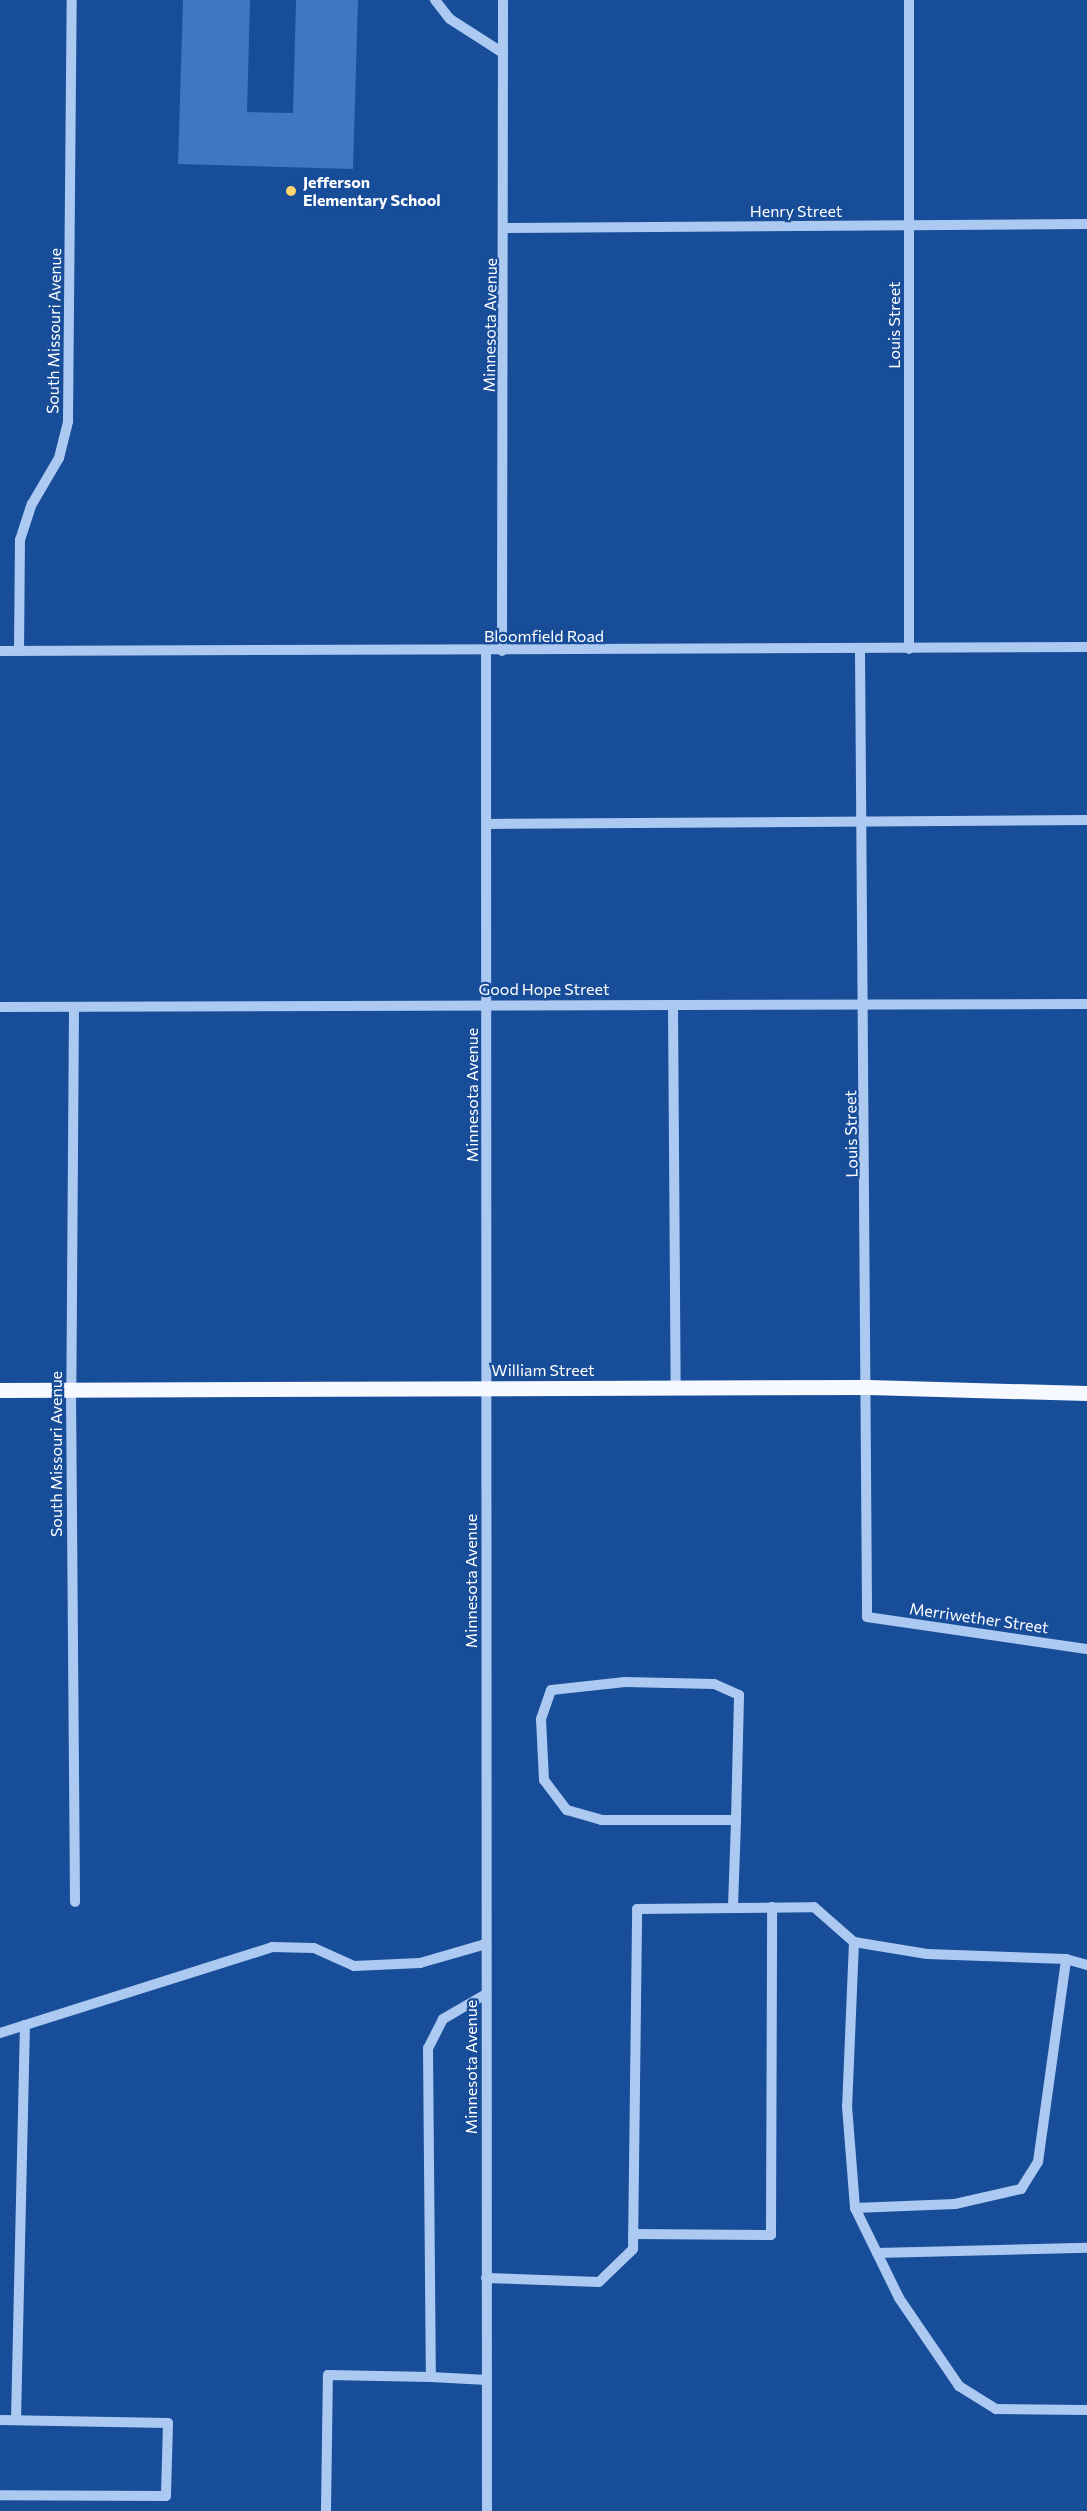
<!DOCTYPE html>
<html>
<head>
<meta charset="utf-8">
<style>
  body { margin:0 }
  #map { position:relative; width:1087px; height:2511px; overflow:hidden; background:#184d99; font-family:Commissioner,sans-serif }
  div>[style] { position:absolute }
  .building>* { inset:0; background:#4077c0 }
  .minor>* { height:10px; margin:-5px; padding:0 5px; transform-origin:5px; border-radius:5px; background:#accaf1 }
  .major>* { height:15px; margin:-7.5px; padding:0 7.5px; transform-origin:7.5px; border-radius:7.5px; background:#f6f9ff }
  .dots>* { width:16px; height:16px; translate:-50% -50%; box-sizing:border-box; border:3px solid #184d99; border-radius:50% }
  span { translate:-50% -50%; white-space:nowrap; text-align:center; line-height:1.15; -webkit-text-stroke:4.5px #184d99; paint-order:stroke }
  .poi-label { font-size:16px; color:#fff; font-weight:700 }
  .left { translate:0 -50%; text-align:left }
  .street-label { font-size:16px; color:#fff }
</style>
</head>
<body>
<div id="map">
  <div class="building">
    <i style="clip-path:polygon(183px 0,250px 0,247px 112px,293px 113px,296px 0,358px 0,353px 169px,178px 164px)"></i>
  </div>
  <div class="minor">
    <i style="left:435px;top:0;width:24px;rotate:52deg"></i>
    <i style="left:450px;top:19px;width:63px;rotate:32.7deg"></i>
    <i style="left:909px;top:0;width:649px;rotate:90deg"></i>
    <i style="left:506px;top:228px;width:581px;rotate:-0.39deg"></i>
    <i style="left:0;top:651px;width:1087px;rotate:-0.21deg"></i>
    <i style="left:19px;top:651px;width:111px;rotate:-89.5deg"></i>
    <i style="left:20px;top:540px;width:38px;rotate:-72deg"></i>
    <i style="left:32px;top:504px;width:53px;rotate:-59.6deg"></i>
    <i style="left:59px;top:458px;width:38px;rotate:-76deg"></i>
    <i style="left:68px;top:421px;width:421px;rotate:-89.5deg"></i>
    <i style="left:486px;top:651px;width:1860px;rotate:89.97deg"></i>
    <i style="left:502px;top:651px;width:651px;rotate:-89.91deg"></i>
    <i style="left:860px;top:651px;width:966px;rotate:89.58deg"></i>
    <i style="left:867px;top:1617px;width:222px;rotate:8.3deg"></i>
    <i style="left:487px;top:824px;width:600px;rotate:-0.38deg"></i>
    <i style="left:673px;top:1005px;width:383px;rotate:89.6deg"></i>
    <i style="left:0;top:1007px;width:1087px;rotate:-0.16deg"></i>
    <i style="left:74px;top:1007px;width:383px;rotate:90.4deg"></i>
    <i style="left:71px;top:1390px;width:512px;rotate:89.55deg"></i>
    <i style="left:733px;top:1907px;width:87px;rotate:-88deg"></i>
    <i style="left:736px;top:1820px;width:125px;rotate:-88.6deg"></i>
    <i style="left:739px;top:1695px;width:27px;rotate:-156deg"></i>
    <i style="left:714px;top:1684px;width:89px;rotate:-178.7deg"></i>
    <i style="left:625px;top:1682px;width:74px;rotate:173.8deg"></i>
    <i style="left:551px;top:1690px;width:31px;rotate:109deg"></i>
    <i style="left:541px;top:1719px;width:61px;rotate:87.2deg"></i>
    <i style="left:544px;top:1780px;width:38px;rotate:53deg"></i>
    <i style="left:567px;top:1810px;width:35px;rotate:16deg"></i>
    <i style="left:601px;top:1820px;width:135px"></i>
    <i style="left:1087px;top:1965px;width:22px;rotate:-164deg"></i>
    <i style="left:1066px;top:1959px;width:139px;rotate:-177.9deg"></i>
    <i style="left:927px;top:1954px;width:74px;rotate:-170.7deg"></i>
    <i style="left:854px;top:1942px;width:164px;rotate:92.4deg"></i>
    <i style="left:847px;top:2106px;width:102px;rotate:85.5deg"></i>
    <i style="left:855px;top:2208px;width:100px;rotate:63.9deg"></i>
    <i style="left:899px;top:2298px;width:107px;rotate:55.7deg"></i>
    <i style="left:959px;top:2386px;width:44px;rotate:31.9deg"></i>
    <i style="left:996px;top:2409px;width:91px;rotate:0.6deg"></i>
    <i style="left:486px;top:1994px;width:50px;rotate:149.8deg"></i>
    <i style="left:443px;top:2019px;width:33px;rotate:117deg"></i>
    <i style="left:428px;top:2048px;width:329px;rotate:89.5deg"></i>
    <i style="left:431px;top:2377px;width:56px;rotate:3.1deg"></i>
    <i style="left:0;top:2033px;width:285px;rotate:-17.5deg"></i>
    <i style="left:272px;top:1947px;width:42px;rotate:1.4deg"></i>
    <i style="left:314px;top:1948px;width:44px;rotate:24.2deg"></i>
    <i style="left:354px;top:1966px;width:66px;rotate:-2.6deg"></i>
    <i style="left:420px;top:1963px;width:69px;rotate:-16.1deg"></i>
    <i style="left:855px;top:2208px;width:100px;rotate:-2.3deg"></i>
    <i style="left:955px;top:2204px;width:68px;rotate:-12.8deg"></i>
    <i style="left:1021px;top:2189px;width:32px;rotate:-58deg"></i>
    <i style="left:1038px;top:2162px;width:205px;rotate:-82.1deg"></i>
    <i style="left:633px;top:2234px;width:138px;rotate:0.4deg"></i>
    <i style="left:771px;top:2235px;width:328px;rotate:-89.8deg"></i>
    <i style="left:877px;top:2253px;width:210px;rotate:-1.4deg"></i>
    <i style="left:486px;top:2278px;width:113px;rotate:2deg"></i>
    <i style="left:599px;top:2282px;width:47px;rotate:-44.1deg"></i>
    <i style="left:633px;top:2249px;width:340px;rotate:-89.3deg"></i>
    <i style="left:637px;top:1909px;width:177px;rotate:-0.6deg"></i>
    <i style="left:814px;top:1907px;width:53px;rotate:41.2deg"></i>
    <i style="left:0;top:2420px;width:168px;rotate:1deg"></i>
    <i style="left:168px;top:2423px;width:73px;rotate:91.6deg"></i>
    <i style="left:166px;top:2496px;width:166px;rotate:-179.7deg"></i>
    <i style="left:16px;top:2420px;width:395px;rotate:-88.7deg"></i>
    <i style="left:326px;top:2511px;width:136px;rotate:-89.2deg"></i>
    <i style="left:328px;top:2375px;width:103px;rotate:1.1deg"></i>
  </div>
  <div class="major">
    <i style="left:0;top:1390px;width:868px;rotate:-0.2deg"></i>
    <i style="left:868px;top:1387px;width:219px;rotate:1.6deg"></i>
  </div>
  <div class="dots">
    <i style="left:291px;top:191px;background:#ffd76c"></i>
  </div>
  <div class="poi-label">
    <span class="left" style="left:303px;top:191px">Jefferson<br>Elementary School</span>
  </div>
  <div class="street-label">
    <span style="left:796px;top:211px">Henry Street</span>
    <span style="left:490px;top:325px;rotate:-89deg">Minnesota Avenue</span>
    <span style="left:894px;top:325px;rotate:-90deg">Louis Street</span>
    <span style="left:54px;top:331px;rotate:-89deg">South Missouri Avenue</span>
    <span style="left:544px;top:636px">Bloomfield Road</span>
    <span style="left:544px;top:989px">Good Hope Street</span>
    <span style="left:472px;top:1095px;rotate:-90deg">Minnesota Avenue</span>
    <span style="left:851px;top:1134px;rotate:-91deg">Louis Street</span>
    <span style="left:543px;top:1370px">William Street</span>
    <span style="left:56px;top:1454px;rotate:-90deg">South Missouri Avenue</span>
    <span style="left:471px;top:1581px;rotate:-90deg">Minnesota Avenue</span>
    <span style="left:979px;top:1618px;rotate:8deg">Merriwether Street</span>
    <span style="left:471px;top:2067px;rotate:-90deg">Minnesota Avenue</span>
  </div>
</div>
</body>
</html>
